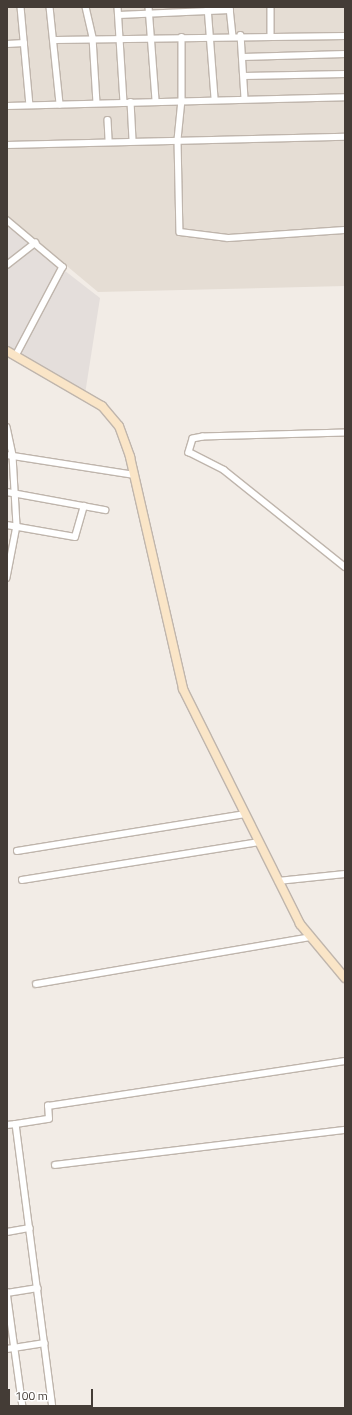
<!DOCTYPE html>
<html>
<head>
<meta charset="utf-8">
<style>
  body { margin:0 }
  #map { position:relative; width:352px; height:1415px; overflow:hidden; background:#f2ece6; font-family:"Titillium Web",sans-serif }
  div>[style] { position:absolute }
  .residential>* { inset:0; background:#e5ddd4 }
  .industrial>* { inset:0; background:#e4dedb }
  .roads { filter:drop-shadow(1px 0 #bfb5ac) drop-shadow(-1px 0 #bfb5ac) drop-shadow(0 1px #bfb5ac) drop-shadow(0 -1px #bfb5ac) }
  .street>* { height:5.5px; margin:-2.75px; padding:0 2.75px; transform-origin:2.75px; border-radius:2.75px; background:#fff }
  .secondary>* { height:8px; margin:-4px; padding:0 4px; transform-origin:4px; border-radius:4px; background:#fae5c7 }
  span { translate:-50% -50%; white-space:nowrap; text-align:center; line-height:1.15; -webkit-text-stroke:3.5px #fff; paint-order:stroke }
  .frame { position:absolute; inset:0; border:8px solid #443c36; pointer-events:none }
  .scale { position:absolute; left:8px; top:1389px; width:85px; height:18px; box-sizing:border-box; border:2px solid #443c36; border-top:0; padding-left:5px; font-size:12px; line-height:14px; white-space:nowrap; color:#443c36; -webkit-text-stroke:3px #fff; paint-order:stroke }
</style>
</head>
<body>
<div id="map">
  <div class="residential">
    <i style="clip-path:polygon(7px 7px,345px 7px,345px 286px,98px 292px,7px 216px)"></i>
  </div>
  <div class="industrial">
    <i style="clip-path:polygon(7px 226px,100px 298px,85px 394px,7px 350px)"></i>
  </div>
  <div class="roads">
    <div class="street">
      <i style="left:21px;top:7px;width:98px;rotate:84.8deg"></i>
      <i style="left:50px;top:7px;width:98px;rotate:84.1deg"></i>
      <i style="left:86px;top:7px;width:32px;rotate:77deg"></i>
      <i style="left:93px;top:38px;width:65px;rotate:86.5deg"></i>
      <i style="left:118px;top:7px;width:95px;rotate:86.4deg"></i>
      <i style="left:149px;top:7px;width:94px;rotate:85.7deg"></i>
      <i style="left:208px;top:7px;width:92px;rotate:85.6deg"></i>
      <i style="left:271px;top:7px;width:28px;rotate:90deg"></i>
      <i style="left:230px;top:8px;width:27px;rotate:84deg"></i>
      <i style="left:119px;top:15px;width:111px;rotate:-2.6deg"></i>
      <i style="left:241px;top:35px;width:64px;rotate:86.4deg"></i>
      <i style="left:182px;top:37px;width:63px;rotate:90deg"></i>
      <i style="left:182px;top:100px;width:40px;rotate:95.7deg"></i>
      <i style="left:178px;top:140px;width:92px;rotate:88.8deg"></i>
      <i style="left:180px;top:232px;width:48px;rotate:7.1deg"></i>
      <i style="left:228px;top:238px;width:117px;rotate:-3.9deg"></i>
      <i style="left:56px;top:40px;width:289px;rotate:-0.8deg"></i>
      <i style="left:7px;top:44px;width:17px;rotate:-3deg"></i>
      <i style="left:243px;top:57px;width:102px;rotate:-1.7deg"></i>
      <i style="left:244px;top:76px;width:101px;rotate:-1.1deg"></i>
      <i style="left:131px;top:102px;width:39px;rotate:87deg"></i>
      <i style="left:7px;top:106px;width:338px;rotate:-1.5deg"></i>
      <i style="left:108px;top:120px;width:22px;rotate:87deg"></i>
      <i style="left:7px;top:145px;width:338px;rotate:-1.4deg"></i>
      <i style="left:7px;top:220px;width:73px;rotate:40deg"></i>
      <i style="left:63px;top:267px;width:101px;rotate:117.8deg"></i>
      <i style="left:7px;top:265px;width:36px;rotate:-38deg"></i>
      <i style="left:7px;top:427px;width:30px;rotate:78deg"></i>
      <i style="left:13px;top:456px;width:70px;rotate:86.7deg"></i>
      <i style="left:17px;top:526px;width:53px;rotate:100.9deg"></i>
      <i style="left:345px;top:433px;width:142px;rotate:178.4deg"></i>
      <i style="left:203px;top:437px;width:10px;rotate:169deg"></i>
      <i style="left:193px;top:439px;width:14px;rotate:107deg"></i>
      <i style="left:189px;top:452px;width:39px;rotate:27deg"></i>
      <i style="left:224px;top:470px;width:155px;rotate:38.7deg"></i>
      <i style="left:7px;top:455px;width:129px;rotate:8.9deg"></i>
      <i style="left:7px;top:492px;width:100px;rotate:10.4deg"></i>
      <i style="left:7px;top:525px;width:69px;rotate:10deg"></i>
      <i style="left:75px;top:537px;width:32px;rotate:-74deg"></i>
      <i style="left:17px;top:851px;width:231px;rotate:-9.2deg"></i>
      <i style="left:22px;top:880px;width:240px;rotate:-9.1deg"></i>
      <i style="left:278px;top:881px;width:67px;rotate:-6deg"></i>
      <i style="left:36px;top:984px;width:278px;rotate:-9.7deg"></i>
      <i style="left:16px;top:1124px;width:33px;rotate:-9deg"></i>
      <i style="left:49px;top:1119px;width:13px;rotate:-94deg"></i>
      <i style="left:48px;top:1106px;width:300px;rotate:-8.6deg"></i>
      <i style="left:7px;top:1125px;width:9px;rotate:-6deg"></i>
      <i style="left:16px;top:1124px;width:286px;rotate:82.6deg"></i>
      <i style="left:55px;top:1165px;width:292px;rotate:-6.9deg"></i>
      <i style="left:7px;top:1232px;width:23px;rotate:-10deg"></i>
      <i style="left:7px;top:1292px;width:117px;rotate:82.1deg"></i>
      <i style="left:7px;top:1293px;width:31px;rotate:-9deg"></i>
      <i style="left:7px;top:1349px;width:38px;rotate:-9deg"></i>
    </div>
    <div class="secondary">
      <i style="left:7px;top:351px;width:110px;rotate:30.1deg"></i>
      <i style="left:102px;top:406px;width:26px;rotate:50deg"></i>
      <i style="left:119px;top:426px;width:33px;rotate:70deg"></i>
      <i style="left:130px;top:457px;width:238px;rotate:77.1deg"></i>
      <i style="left:183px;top:689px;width:263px;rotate:63.5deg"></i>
      <i style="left:300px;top:924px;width:70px;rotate:50.2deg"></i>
    </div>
  </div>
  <div class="frame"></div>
  <div class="scale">100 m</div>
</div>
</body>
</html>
